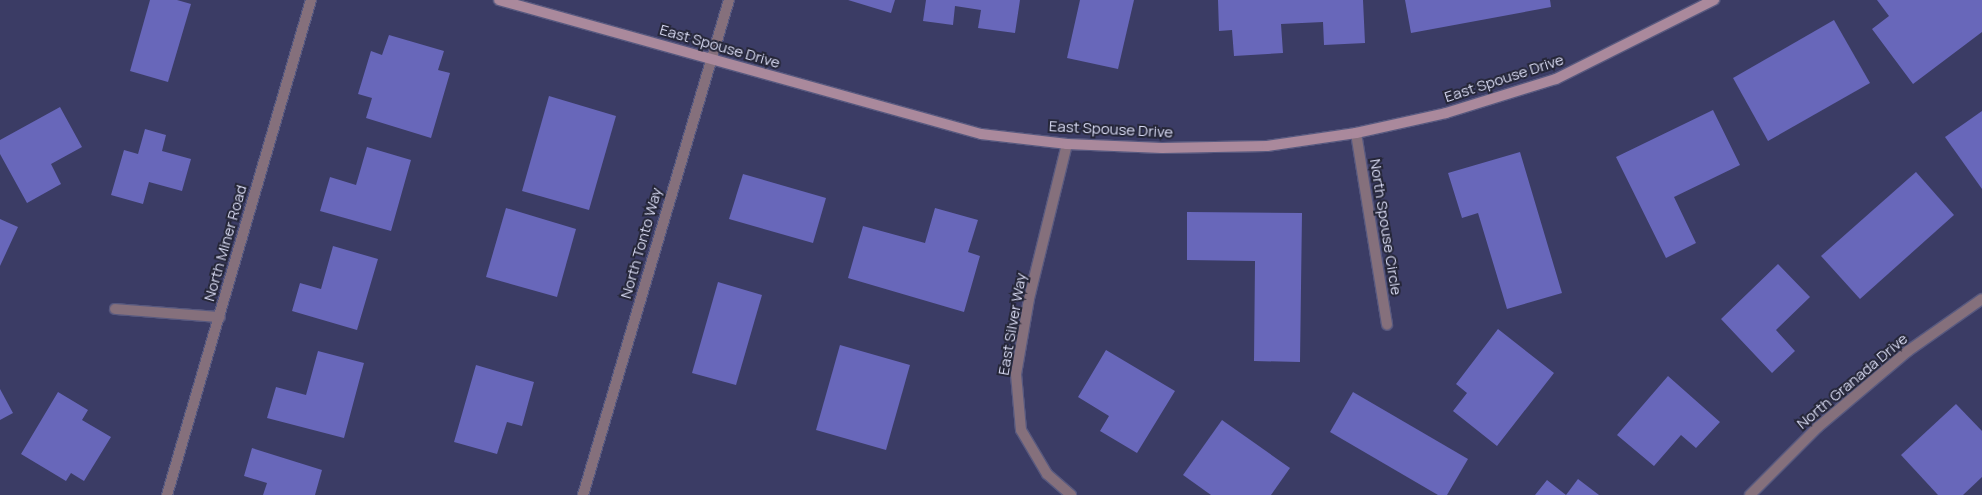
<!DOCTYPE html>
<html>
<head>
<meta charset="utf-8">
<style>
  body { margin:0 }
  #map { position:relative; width:1982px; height:495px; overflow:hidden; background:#3b3c65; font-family:Manrope,sans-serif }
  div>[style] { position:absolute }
  .building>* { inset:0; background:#6867ba }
  .roads { filter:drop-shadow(1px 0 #58597f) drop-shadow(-1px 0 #58597f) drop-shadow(0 1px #58597f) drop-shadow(0 -1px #58597f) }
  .minor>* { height:10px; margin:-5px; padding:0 5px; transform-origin:5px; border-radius:5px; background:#85707c }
  .secondary>* { height:10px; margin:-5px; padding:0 5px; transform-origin:5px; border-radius:5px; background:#aa899c }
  span { translate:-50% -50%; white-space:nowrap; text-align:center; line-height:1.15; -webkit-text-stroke:4px #252638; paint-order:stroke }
  .street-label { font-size:15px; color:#dbddf6 }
</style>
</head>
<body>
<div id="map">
  <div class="building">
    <i style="clip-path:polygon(150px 0,177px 0,191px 4px,168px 82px,130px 71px)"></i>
    <i style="clip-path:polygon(848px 0,895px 0,891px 13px)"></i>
    <i style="clip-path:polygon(926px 0,1020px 0,1015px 33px,978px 28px,981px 10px,955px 6px,953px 25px,923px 21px)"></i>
    <i style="clip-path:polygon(1080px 0,1134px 0,1118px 69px,1067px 58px)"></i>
    <i style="clip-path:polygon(1218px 0,1363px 0,1365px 43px,1324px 45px,1323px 22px,1281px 24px,1283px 53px,1234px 56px,1232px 30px,1219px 31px)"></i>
    <i style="clip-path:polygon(1405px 0,1550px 0,1551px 7px,1411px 33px)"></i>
    <i style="clip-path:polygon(1877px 0,1982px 0,1982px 32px,1913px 84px,1872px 29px,1889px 16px)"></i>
    <i style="clip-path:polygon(1834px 20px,1870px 83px,1768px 141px,1733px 78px)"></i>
    <i style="clip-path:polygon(389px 35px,444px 51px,438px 70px,450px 73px,431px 138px,366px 118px,372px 98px,358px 94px,371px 51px,382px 55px)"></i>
    <i style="clip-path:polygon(549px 96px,616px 116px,589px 210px,522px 191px)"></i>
    <i style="clip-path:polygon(60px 107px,82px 147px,51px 164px,61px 184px,27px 203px,0 154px,0 140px)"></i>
    <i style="clip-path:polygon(1713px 110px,1740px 165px,1674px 197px,1696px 243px,1666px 258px,1616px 157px)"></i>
    <i style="clip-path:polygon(1982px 111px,1982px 189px,1945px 137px)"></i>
    <i style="clip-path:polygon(145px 129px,166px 135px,162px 151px,191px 159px,182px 191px,149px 182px,143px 204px,111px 195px,124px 150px,138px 154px)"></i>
    <i style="clip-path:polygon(367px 147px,411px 160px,391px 231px,320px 211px,330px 177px,356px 185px)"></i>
    <i style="clip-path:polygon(1520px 152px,1562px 293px,1507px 309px,1478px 213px,1462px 218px,1448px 173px)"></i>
    <i style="clip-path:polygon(1916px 172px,1954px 215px,1860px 299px,1821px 256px)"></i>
    <i style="clip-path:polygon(743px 174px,826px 198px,813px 243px,729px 219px)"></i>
    <i style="clip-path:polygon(506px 208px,576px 229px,557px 297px,486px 277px)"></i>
    <i style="clip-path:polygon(935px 208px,978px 220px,968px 252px,980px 256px,964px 312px,848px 278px,863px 226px,925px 243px)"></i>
    <i style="clip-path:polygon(1187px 212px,1302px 213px,1300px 362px,1254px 361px,1255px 261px,1187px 260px)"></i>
    <i style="clip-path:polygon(0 219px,18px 227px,0 266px)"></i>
    <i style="clip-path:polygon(333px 246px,378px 259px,357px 330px,292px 311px,300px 283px,321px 289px)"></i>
    <i style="clip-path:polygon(1778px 264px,1810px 297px,1776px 330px,1795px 351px,1772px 373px,1721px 319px)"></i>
    <i style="clip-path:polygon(718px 282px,762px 295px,736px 385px,692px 373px)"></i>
    <i style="clip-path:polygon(1498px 329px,1554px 373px,1497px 446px,1453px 411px,1467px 393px,1456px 384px)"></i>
    <i style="clip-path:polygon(840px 345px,910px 365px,886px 450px,816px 430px)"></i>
    <i style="clip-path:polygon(1106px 350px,1175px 391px,1137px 453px,1100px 431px,1109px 416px,1078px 397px)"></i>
    <i style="clip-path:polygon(318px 351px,364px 363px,344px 438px,267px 418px,276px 387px,306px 395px)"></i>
    <i style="clip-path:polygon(476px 365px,534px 382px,522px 426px,507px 422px,497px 454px,454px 442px)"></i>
    <i style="clip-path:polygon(1668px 376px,1720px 422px,1696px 448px,1681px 435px,1654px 466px,1617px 435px)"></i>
    <i style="clip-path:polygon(0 389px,13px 413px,0 420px)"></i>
    <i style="clip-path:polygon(58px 392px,88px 410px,82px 420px,111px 437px,84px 481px,71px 473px,66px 481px,21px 454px)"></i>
    <i style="clip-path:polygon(1353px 392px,1468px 459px,1447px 495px,1438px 495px,1330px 432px)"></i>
    <i style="clip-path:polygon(1956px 404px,1982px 431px,1982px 477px,1963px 495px,1938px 495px,1901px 455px)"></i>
    <i style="clip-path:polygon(1222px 420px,1290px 468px,1271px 495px,1211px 495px,1183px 475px)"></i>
    <i style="clip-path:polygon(252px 448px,322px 470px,315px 495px,263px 495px,267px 483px,244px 476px)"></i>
    <i style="clip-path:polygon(1578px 479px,1599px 495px,1535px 495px,1547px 480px,1566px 495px)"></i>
  </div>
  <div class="roads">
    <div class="minor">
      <i style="left:1356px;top:133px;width:194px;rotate:80.8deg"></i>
      <i style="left:1067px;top:144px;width:160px;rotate:103.8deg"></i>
      <i style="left:1029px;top:299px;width:76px;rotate:99.8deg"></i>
      <i style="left:1016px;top:374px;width:56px;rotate:84.9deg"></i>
      <i style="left:1021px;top:430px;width:51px;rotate:59.4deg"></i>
      <i style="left:1047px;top:474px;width:32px;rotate:41deg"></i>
      <i style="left:115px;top:309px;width:105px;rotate:4.4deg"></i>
      <i style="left:167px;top:495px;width:516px;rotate:-73.78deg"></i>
      <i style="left:583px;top:495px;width:516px;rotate:-73.57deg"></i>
      <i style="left:1750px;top:495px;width:96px;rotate:-45deg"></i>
      <i style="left:1818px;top:427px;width:118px;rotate:-40.2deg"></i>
      <i style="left:1908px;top:351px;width:90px;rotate:-35.1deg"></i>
    </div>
    <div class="secondary">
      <i style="left:499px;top:0;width:500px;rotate:15.54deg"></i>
      <i style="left:981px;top:134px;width:87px;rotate:6.6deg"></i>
      <i style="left:1067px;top:144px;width:95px;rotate:2.4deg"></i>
      <i style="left:1162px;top:148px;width:105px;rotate:-1.1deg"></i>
      <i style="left:1267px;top:146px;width:90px;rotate:-8.3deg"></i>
      <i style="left:1356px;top:133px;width:92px;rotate:-12.5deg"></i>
      <i style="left:1446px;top:113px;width:115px;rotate:-17.2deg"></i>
      <i style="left:1556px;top:79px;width:177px;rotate:-26.6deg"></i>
    </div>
  </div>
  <div class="street-label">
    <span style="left:720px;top:46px;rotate:16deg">East Spouse Drive</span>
    <span style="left:1504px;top:78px;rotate:-18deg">East Spouse Drive</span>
    <span style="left:1111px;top:129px;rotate:3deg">East Spouse Drive</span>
    <span style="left:1386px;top:227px;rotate:81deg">North Spouse Circle</span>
    <span style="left:225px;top:243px;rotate:-74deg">North Miner Road</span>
    <span style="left:641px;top:243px;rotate:-74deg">North Tonto Way</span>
    <span style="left:1012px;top:324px;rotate:-80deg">East Silver Way</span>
    <span style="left:1852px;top:381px;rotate:-40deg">North Granada Drive</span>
  </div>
</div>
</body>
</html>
